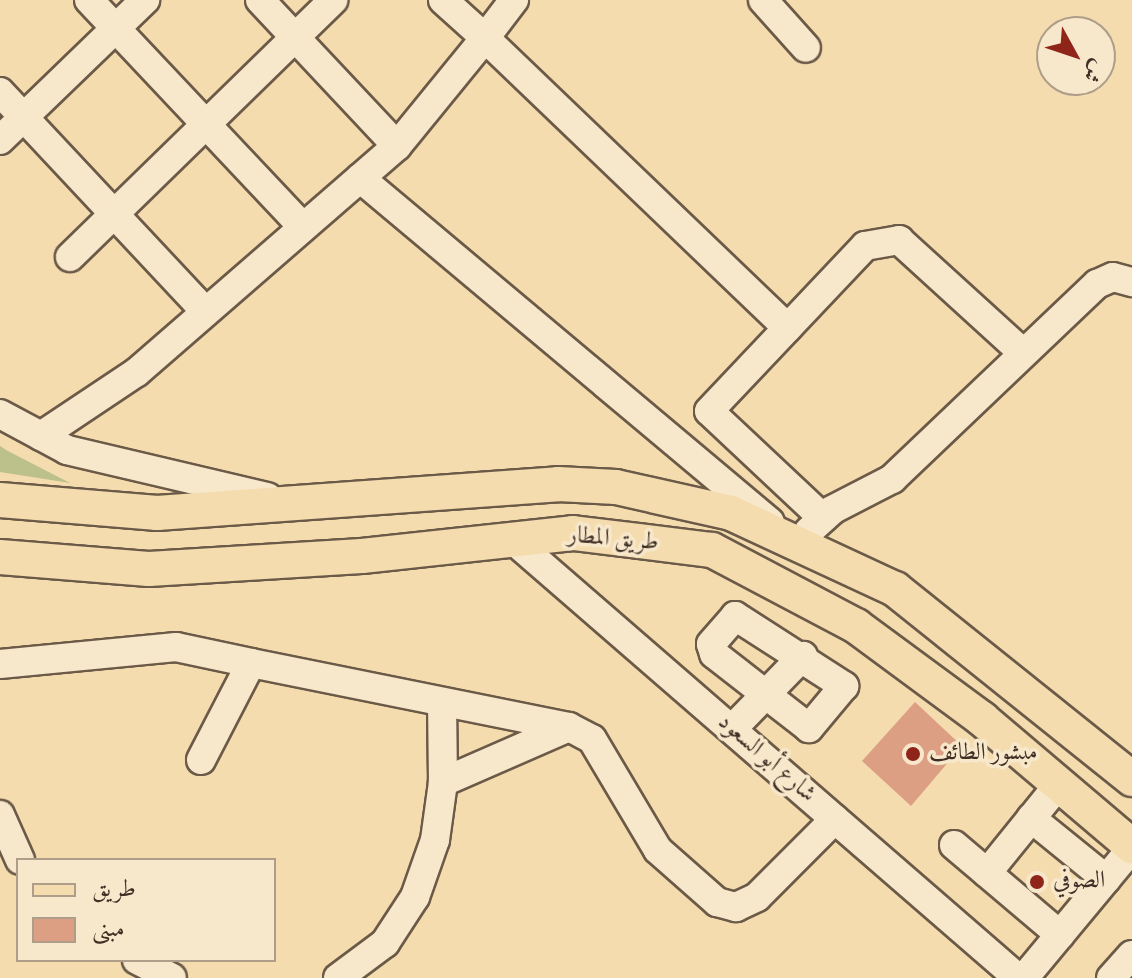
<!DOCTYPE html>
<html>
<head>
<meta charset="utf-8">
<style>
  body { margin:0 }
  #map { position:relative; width:1132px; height:978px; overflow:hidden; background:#f4dcaf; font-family:"Sorts Mill Goudy",Amiri,serif }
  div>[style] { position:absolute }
  .green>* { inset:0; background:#bcc08a }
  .building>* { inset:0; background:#dc9f84 }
  .roads { filter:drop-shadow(2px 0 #6c5a48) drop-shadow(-2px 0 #6c5a48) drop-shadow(0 2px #6c5a48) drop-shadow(0 -2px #6c5a48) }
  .minor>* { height:28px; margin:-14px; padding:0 14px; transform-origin:14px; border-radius:14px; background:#f8e8cb }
  .major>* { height:34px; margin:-17px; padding:0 17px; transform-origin:17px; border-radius:17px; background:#f4dcaf }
  .dots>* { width:22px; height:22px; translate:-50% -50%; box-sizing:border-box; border:4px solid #f8e8cb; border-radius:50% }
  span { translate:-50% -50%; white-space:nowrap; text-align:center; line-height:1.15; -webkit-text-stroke:7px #f8e8cb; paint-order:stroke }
  .street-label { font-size:24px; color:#3f2f26 }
  .poi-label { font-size:24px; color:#3f2f26 }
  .left { translate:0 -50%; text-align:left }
  .legend { position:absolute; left:16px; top:858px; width:260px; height:104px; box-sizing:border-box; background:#f8e8cb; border:2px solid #ae9e89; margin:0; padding:10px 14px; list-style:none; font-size:24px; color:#3f2f26 }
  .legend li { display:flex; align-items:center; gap:16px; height:40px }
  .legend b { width:40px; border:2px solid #ae9e89 }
  .north { position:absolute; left:1036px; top:16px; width:80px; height:80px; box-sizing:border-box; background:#f8e8cb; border:2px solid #ae9e89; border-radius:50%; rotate:130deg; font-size:22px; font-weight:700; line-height:32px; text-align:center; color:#3f2f26 }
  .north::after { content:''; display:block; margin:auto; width:28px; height:36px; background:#8f2418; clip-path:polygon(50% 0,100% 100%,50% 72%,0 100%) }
</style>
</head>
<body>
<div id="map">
  <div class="green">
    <i style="clip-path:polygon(0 446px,6px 450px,70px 483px,0 472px)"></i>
  </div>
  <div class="building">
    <i style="clip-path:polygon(915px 702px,962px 746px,911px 806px,862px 761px)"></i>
  </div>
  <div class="roads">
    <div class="minor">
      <i style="left:89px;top:0;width:312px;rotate:46.7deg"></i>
      <i style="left:260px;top:0;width:200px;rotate:46.8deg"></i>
      <i style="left:443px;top:0;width:57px;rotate:42.1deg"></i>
      <i style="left:485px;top:38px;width:48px;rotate:-52.7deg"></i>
      <i style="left:763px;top:0;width:64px;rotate:48.1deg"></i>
      <i style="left:0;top:92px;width:301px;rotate:46.9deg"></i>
      <i style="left:0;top:140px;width:202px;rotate:-44deg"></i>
      <i style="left:360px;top:178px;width:535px;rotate:40deg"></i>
      <i style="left:70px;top:257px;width:368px;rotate:-44.3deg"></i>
      <i style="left:0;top:414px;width:76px;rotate:28.2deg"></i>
      <i style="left:67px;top:450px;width:206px;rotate:13.2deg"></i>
      <i style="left:41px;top:436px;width:115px;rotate:-33.7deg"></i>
      <i style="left:137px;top:372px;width:344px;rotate:-41deg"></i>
      <i style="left:397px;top:146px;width:139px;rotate:-50.8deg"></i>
      <i style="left:485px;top:38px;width:419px;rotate:43.8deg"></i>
      <i style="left:823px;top:518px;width:156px;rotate:-136.8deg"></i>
      <i style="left:709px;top:411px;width:227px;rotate:-46.6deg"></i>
      <i style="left:865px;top:246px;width:35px;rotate:-10deg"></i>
      <i style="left:899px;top:240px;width:165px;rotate:42.3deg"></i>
      <i style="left:809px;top:531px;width:31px;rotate:-42deg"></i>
      <i style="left:832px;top:510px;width:68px;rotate:-27.3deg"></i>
      <i style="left:892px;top:479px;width:283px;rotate:-43.6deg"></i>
      <i style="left:1097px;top:284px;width:17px;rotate:-24deg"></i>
      <i style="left:1113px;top:277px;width:20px;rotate:15deg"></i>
      <i style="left:513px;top:540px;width:668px;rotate:40.94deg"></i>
      <i style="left:735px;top:616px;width:130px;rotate:32.7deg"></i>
      <i style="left:844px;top:686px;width:55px;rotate:129.8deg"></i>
      <i style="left:809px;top:728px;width:120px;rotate:-142.1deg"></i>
      <i style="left:714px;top:654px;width:10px;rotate:-107deg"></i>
      <i style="left:711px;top:644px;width:37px;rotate:-49deg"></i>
      <i style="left:0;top:664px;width:177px;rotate:-5.5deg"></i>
      <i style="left:176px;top:647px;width:77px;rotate:12deg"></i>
      <i style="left:732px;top:729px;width:102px;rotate:-45.8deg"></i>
      <i style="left:201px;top:760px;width:109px;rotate:-62.7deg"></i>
      <i style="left:251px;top:663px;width:324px;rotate:11.4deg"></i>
      <i style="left:569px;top:727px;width:26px;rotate:28deg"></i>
      <i style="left:592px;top:739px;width:129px;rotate:59.3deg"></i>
      <i style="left:658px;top:850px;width:79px;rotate:41.4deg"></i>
      <i style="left:717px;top:902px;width:20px;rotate:15deg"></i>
      <i style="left:736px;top:907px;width:23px;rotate:-25deg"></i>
      <i style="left:757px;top:897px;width:110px;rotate:-45deg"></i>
      <i style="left:443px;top:782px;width:137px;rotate:-23.6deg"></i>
      <i style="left:0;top:815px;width:49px;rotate:66deg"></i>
      <i style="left:1031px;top:818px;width:97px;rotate:39.1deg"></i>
      <i style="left:954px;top:845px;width:139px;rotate:40.3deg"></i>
      <i style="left:987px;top:873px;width:114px;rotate:-51deg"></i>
      <i style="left:137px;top:960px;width:39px;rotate:27deg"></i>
      <i style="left:338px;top:978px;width:59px;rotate:-36.7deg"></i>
      <i style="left:385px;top:943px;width:55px;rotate:-56.9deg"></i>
      <i style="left:415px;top:897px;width:60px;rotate:-70.7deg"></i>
      <i style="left:435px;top:840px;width:59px;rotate:-82.1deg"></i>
      <i style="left:443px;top:782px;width:80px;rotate:-90.7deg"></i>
      <i style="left:1024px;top:978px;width:169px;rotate:-50.3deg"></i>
      <i style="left:1111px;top:978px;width:31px;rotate:-48deg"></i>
    </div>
    <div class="major">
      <i style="left:0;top:500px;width:158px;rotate:4.7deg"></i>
      <i style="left:157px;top:513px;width:402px;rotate:-4.1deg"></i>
      <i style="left:558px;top:484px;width:58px;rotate:3deg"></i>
      <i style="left:616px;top:487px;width:118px;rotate:12.7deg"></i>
      <i style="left:731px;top:513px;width:181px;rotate:24.9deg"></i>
      <i style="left:895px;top:589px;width:304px;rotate:38.7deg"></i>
      <i style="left:0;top:557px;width:149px;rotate:4.6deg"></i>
      <i style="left:149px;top:569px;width:213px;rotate:-3.5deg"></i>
      <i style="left:362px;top:556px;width:212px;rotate:-6.2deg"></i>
      <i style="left:573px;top:533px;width:140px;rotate:7deg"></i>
      <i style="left:712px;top:550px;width:163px;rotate:27.8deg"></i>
      <i style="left:856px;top:626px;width:157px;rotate:36.4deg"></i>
      <i style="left:982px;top:719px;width:197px;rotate:40.3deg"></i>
    </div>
  </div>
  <div class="dots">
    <i style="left:913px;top:754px;background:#8f2418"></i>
    <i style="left:1037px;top:882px;background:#8f2418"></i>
  </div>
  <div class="street-label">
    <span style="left:613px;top:540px;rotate:5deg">طريق المطار</span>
    <span style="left:766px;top:759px;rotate:41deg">شارع أبو السعود</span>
  </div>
  <div class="poi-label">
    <span class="left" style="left:929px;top:754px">مبشور الطائف</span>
    <span class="left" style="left:1053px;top:882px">الصوفي</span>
  </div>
  <ul class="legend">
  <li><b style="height:10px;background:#f4dcaf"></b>طريق</li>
  <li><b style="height:22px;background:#dc9f84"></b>مبنى</li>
  </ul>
  <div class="north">ش</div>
</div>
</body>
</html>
